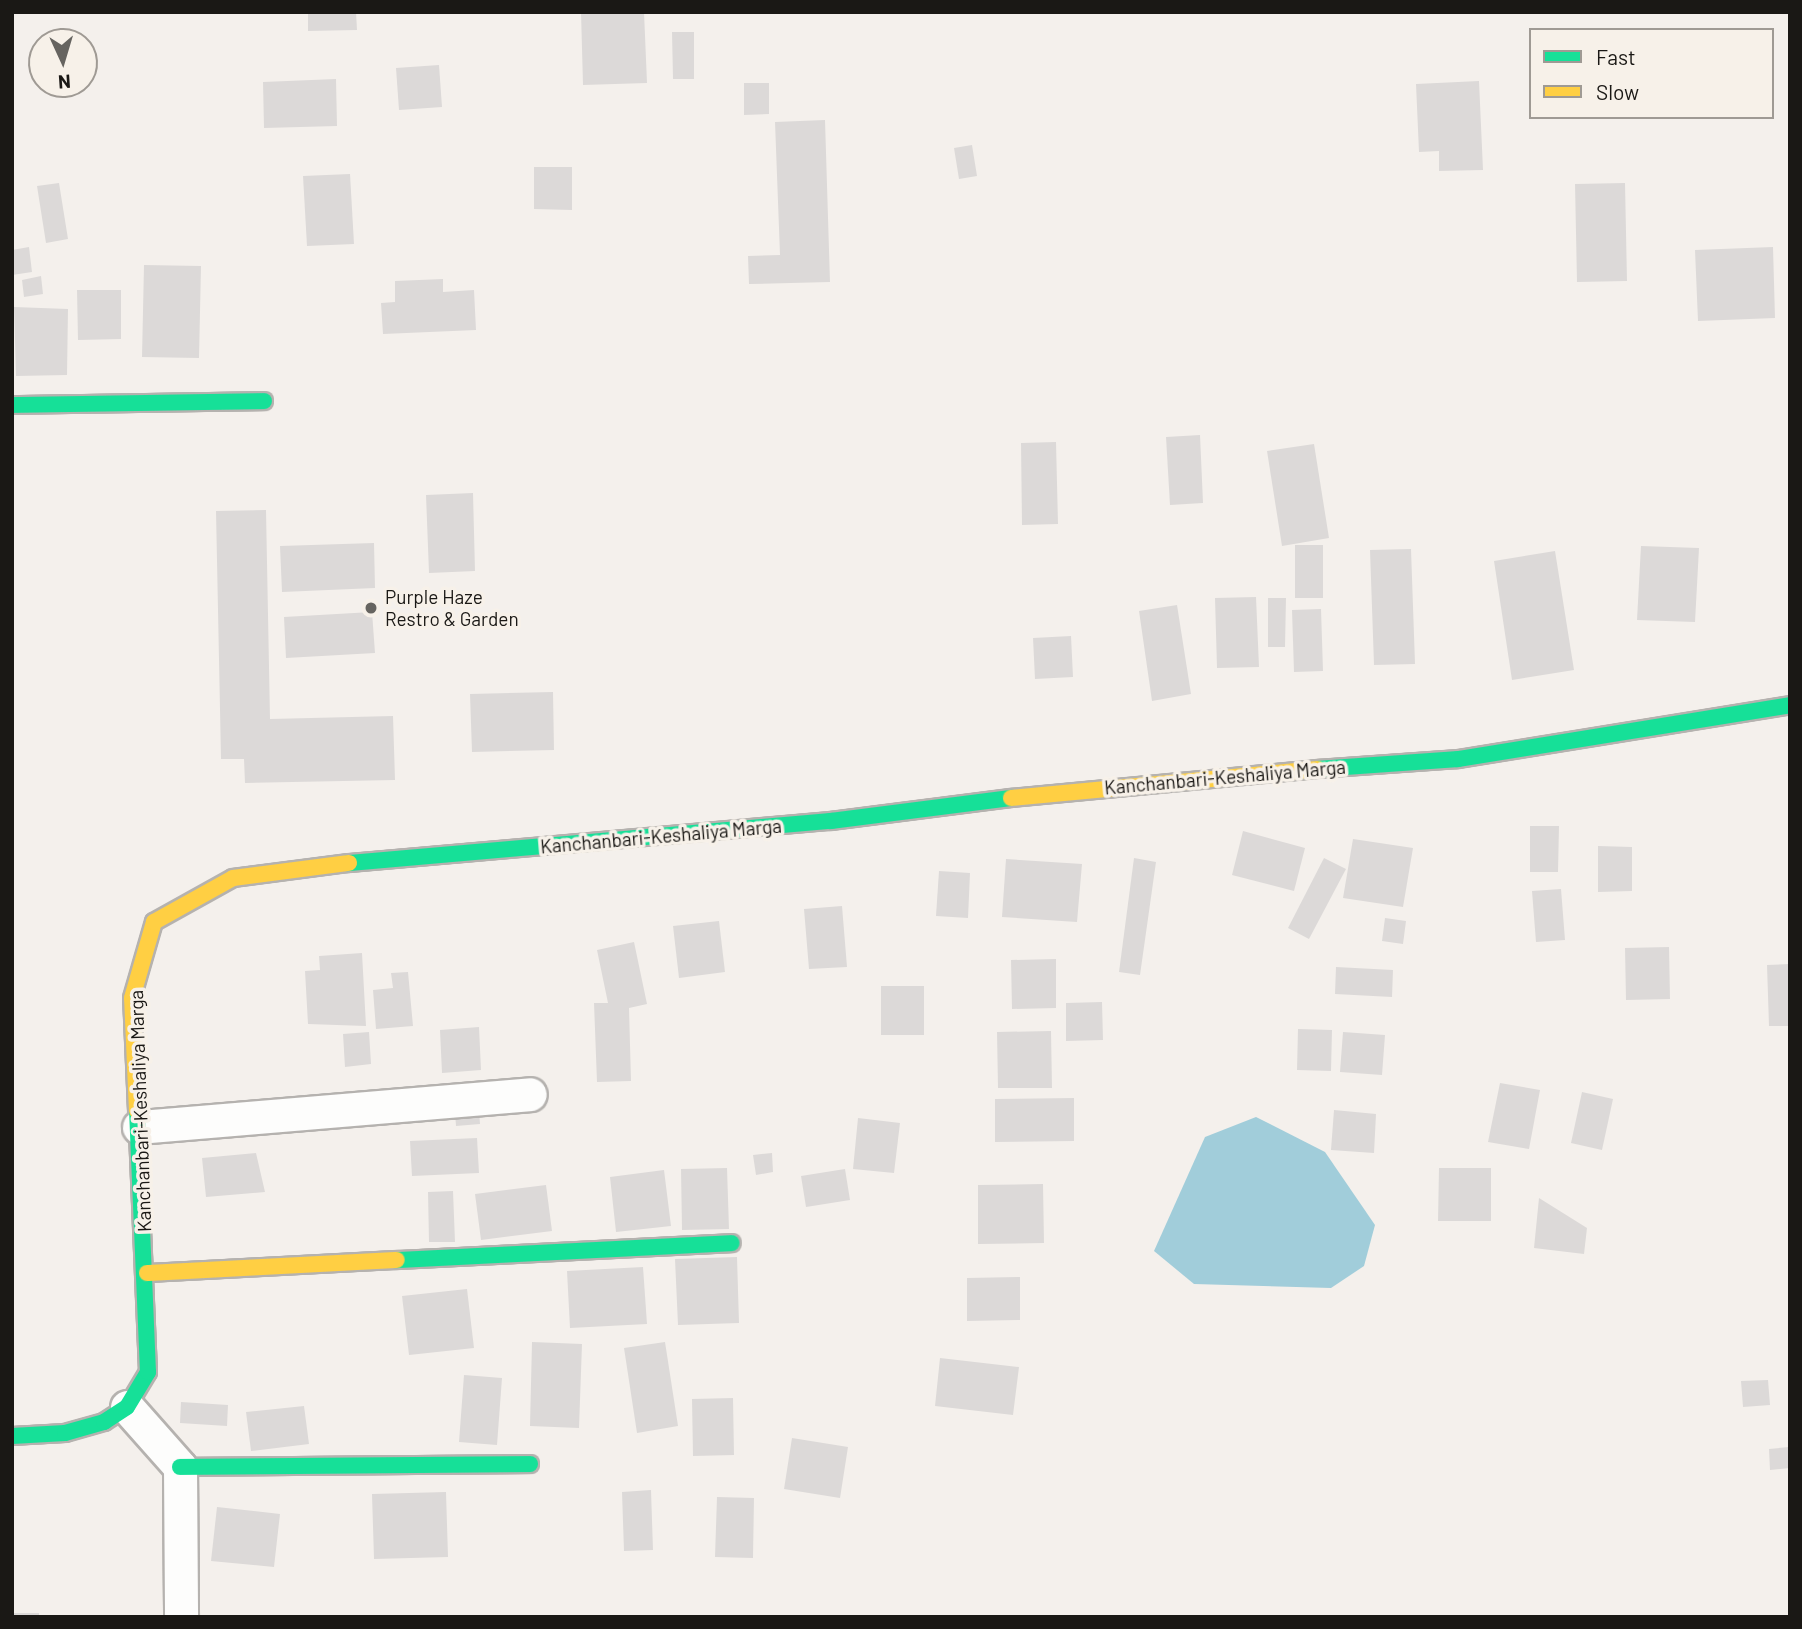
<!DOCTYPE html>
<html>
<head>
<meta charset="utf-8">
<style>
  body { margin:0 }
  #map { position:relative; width:1802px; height:1629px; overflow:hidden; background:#f4f0ec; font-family:Barlow,sans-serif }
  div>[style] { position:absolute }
  .water>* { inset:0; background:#a1cdda }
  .building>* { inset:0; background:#dcd9d8 }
  .roads { filter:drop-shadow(2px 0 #b5b2af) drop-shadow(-2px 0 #b5b2af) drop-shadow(0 2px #b5b2af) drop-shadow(0 -2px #b5b2af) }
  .street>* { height:33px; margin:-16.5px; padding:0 16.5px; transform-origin:16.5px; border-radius:16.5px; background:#fdfdfc }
  .fast>* { height:16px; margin:-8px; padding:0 8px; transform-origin:8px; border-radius:8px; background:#16e098 }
  .slow>* { height:16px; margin:-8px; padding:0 8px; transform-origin:8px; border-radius:8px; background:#ffcf43 }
  .dots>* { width:19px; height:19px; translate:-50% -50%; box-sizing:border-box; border:4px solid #f7f1e9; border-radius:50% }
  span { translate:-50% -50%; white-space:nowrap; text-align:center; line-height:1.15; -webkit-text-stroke:7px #f7f1e9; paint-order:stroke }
  .poi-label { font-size:19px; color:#1a1815 }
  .left { translate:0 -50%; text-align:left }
  .street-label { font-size:19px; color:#1a1815 }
  .frame { position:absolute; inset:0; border:14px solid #1a1815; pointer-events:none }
  .legend { position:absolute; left:1529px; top:28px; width:245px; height:91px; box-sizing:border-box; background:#f7f1e9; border:2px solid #9f9a94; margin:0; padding:9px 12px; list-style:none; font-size:21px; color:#1a1815 }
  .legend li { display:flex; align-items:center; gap:14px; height:35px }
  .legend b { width:35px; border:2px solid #9f9a94 }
  .north { position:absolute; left:28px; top:28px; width:70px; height:70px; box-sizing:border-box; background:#f7f1e9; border:2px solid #9f9a94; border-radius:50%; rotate:176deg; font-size:19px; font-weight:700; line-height:28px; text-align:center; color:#1a1815 }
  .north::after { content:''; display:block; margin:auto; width:24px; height:32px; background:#666460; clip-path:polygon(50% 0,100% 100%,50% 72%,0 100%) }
</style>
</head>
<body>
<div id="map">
  <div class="water">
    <i style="clip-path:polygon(1256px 1117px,1325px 1152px,1375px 1225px,1364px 1266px,1331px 1288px,1194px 1284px,1154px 1251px,1205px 1137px)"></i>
  </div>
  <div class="building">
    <i style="clip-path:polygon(308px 12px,356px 12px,357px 30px,308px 31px)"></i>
    <i style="clip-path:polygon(581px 12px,644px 12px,647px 83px,583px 85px)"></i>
    <i style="clip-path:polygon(672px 32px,694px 32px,694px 79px,673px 79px)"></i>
    <i style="clip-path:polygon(439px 65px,442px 107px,399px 110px,396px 68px)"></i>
    <i style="clip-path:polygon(336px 79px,337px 126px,264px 128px,263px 82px)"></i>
    <i style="clip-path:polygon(1479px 81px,1483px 170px,1439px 171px,1439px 151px,1419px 152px,1416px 84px)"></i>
    <i style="clip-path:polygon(744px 83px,769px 83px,769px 114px,744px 115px)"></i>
    <i style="clip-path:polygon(825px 120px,830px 282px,749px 284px,748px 256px,780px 255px,775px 122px)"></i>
    <i style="clip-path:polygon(972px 145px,977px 176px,959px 179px,954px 148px)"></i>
    <i style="clip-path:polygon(534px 167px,572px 167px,572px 210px,534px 209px)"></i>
    <i style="clip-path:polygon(350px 174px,354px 244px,307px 246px,303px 176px)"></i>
    <i style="clip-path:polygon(59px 183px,68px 239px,46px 243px,37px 186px)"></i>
    <i style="clip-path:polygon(1625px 183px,1627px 281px,1577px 282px,1575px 184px)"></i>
    <i style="clip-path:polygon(29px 247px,32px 272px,12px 275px,12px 250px)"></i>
    <i style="clip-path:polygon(1773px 247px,1775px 318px,1698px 321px,1695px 250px)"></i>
    <i style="clip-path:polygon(144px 265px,201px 266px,199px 358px,142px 357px)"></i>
    <i style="clip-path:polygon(41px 276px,43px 294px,24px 297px,22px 280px)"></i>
    <i style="clip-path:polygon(443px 279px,443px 292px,474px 290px,476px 330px,383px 334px,381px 303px,395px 302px,395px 281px)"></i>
    <i style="clip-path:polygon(77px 290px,121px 290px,121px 339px,78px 340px)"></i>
    <i style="clip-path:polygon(14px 307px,68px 309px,67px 375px,16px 376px)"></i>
    <i style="clip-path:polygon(1200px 435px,1203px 503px,1170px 505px,1166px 437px)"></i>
    <i style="clip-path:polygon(1056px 442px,1058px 524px,1022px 525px,1021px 443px)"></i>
    <i style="clip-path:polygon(1314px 444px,1329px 538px,1282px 546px,1267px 451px)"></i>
    <i style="clip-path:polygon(473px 493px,475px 571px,429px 573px,426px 495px)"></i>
    <i style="clip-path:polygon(266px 510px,270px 719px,393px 716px,395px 780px,245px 783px,244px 759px,221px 759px,216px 511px)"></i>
    <i style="clip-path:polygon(374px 543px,375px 588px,282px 592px,280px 546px)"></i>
    <i style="clip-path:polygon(1295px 545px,1323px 545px,1323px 598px,1295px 598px)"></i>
    <i style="clip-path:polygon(1641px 546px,1699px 548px,1695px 622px,1637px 620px)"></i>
    <i style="clip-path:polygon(1411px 549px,1415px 664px,1374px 665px,1370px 550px)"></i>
    <i style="clip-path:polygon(1555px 551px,1574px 670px,1512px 680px,1494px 561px)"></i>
    <i style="clip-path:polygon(1256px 597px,1259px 667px,1217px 668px,1215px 598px)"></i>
    <i style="clip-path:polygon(1268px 598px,1286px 598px,1285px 647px,1268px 647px)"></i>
    <i style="clip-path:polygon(1177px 605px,1191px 694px,1152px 701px,1139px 611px)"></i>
    <i style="clip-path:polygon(1321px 609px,1323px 671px,1294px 672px,1292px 610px)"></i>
    <i style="clip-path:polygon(372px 612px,375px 653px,286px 658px,284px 617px)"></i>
    <i style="clip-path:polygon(1071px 636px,1073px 677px,1035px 679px,1033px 638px)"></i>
    <i style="clip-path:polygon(553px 692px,554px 750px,472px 752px,470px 694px)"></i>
    <i style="clip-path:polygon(1530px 826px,1559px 826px,1558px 872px,1530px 872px)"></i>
    <i style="clip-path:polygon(1243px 831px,1305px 848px,1294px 891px,1232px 875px)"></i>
    <i style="clip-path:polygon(1353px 839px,1413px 848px,1403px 907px,1343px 898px)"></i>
    <i style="clip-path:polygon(1598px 846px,1632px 847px,1632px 891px,1598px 892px)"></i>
    <i style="clip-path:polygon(1134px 858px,1156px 862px,1140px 975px,1119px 972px)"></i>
    <i style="clip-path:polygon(1324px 858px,1346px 869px,1309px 939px,1288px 928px)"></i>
    <i style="clip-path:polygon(1006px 859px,1082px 864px,1077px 922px,1002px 917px)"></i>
    <i style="clip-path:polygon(939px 871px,970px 873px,968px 918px,936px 916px)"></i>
    <i style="clip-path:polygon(1561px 889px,1565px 940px,1536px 942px,1532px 891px)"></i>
    <i style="clip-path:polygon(842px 906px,847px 967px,809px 969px,804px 909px)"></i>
    <i style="clip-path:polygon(1385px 918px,1406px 921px,1403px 944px,1382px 941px)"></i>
    <i style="clip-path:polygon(719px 921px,725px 972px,679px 978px,673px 926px)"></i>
    <i style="clip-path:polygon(634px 942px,647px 1004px,629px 1008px,631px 1081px,597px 1082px,594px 1003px,608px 1003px,597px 950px)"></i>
    <i style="clip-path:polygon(1669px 947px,1670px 999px,1626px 1000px,1625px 948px)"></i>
    <i style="clip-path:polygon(362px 953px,366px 1026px,308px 1024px,305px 971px,320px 970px,319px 956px)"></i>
    <i style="clip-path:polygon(1056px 959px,1056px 1008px,1012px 1009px,1011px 960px)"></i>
    <i style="clip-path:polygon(1790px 964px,1790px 1026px,1769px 1026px,1767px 965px)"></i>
    <i style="clip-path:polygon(1336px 967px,1393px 970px,1392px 997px,1335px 994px)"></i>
    <i style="clip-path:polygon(408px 972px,413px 1026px,376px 1029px,373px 990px,393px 988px,391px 973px)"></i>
    <i style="clip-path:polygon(881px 986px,924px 986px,924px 1035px,881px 1035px)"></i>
    <i style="clip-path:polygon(1102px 1002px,1103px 1040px,1066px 1041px,1066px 1003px)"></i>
    <i style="clip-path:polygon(479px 1027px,481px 1070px,442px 1073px,440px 1030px)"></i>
    <i style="clip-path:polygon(1298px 1029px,1332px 1030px,1331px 1071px,1297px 1070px)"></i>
    <i style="clip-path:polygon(1051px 1031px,1052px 1088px,998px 1088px,997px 1032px)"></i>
    <i style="clip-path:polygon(369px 1032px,371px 1064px,345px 1067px,343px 1034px)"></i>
    <i style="clip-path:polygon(1343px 1032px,1385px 1035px,1382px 1075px,1340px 1072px)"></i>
    <i style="clip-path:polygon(1500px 1083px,1540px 1090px,1529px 1149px,1488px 1142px)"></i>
    <i style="clip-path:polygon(1582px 1092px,1613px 1099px,1602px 1150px,1571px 1143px)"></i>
    <i style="clip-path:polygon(1074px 1098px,1074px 1141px,995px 1142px,995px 1099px)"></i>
    <i style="clip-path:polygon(1334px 1110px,1376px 1114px,1374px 1153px,1331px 1150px)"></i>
    <i style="clip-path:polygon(479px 1111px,480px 1124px,456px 1126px,455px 1112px)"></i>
    <i style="clip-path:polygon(858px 1118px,900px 1123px,894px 1173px,853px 1169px)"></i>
    <i style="clip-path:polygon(477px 1138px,479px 1173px,412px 1176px,410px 1141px)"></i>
    <i style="clip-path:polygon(256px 1153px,265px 1192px,206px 1197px,202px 1158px)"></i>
    <i style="clip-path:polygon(772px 1153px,773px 1172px,756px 1175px,753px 1155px)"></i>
    <i style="clip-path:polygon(727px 1168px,729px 1229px,682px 1230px,681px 1169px)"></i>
    <i style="clip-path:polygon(1439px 1168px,1491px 1168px,1491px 1221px,1438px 1221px)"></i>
    <i style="clip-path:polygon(845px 1169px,850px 1200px,806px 1207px,801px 1176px)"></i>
    <i style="clip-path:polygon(664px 1170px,671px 1226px,616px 1232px,610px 1177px)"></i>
    <i style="clip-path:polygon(1043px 1184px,1044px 1243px,978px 1244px,978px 1185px)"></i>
    <i style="clip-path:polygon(546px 1185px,552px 1231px,481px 1240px,475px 1194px)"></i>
    <i style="clip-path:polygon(453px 1191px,455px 1242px,429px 1242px,428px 1192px)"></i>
    <i style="clip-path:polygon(1539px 1198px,1587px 1228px,1584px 1254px,1534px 1248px)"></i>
    <i style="clip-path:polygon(737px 1257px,739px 1323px,678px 1325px,675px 1259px)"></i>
    <i style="clip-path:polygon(643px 1267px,647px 1324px,570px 1328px,567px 1271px)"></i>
    <i style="clip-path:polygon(1020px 1277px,1020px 1320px,967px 1321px,967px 1278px)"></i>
    <i style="clip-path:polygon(467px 1289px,474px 1348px,409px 1355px,402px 1296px)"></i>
    <i style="clip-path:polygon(532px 1342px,582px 1344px,579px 1428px,530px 1426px)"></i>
    <i style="clip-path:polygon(665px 1342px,678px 1426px,637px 1433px,624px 1348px)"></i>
    <i style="clip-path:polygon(940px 1358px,1019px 1367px,1013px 1415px,935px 1406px)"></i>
    <i style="clip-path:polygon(464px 1375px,502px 1378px,497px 1445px,459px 1442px)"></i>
    <i style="clip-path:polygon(1768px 1380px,1770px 1405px,1743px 1407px,1741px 1381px)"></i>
    <i style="clip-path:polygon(733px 1398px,734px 1455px,693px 1456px,692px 1399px)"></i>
    <i style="clip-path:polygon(181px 1402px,228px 1405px,227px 1426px,180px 1423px)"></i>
    <i style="clip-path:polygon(304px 1406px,309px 1444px,251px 1451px,246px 1412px)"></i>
    <i style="clip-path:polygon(792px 1438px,848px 1447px,840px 1498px,784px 1489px)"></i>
    <i style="clip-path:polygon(1789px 1447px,1790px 1468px,1770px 1470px,1769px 1449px)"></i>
    <i style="clip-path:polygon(651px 1490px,653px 1550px,624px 1551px,622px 1492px)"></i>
    <i style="clip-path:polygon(446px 1492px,448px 1557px,374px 1559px,372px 1494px)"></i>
    <i style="clip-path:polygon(717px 1497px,754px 1498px,753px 1558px,715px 1557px)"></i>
    <i style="clip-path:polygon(217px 1507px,280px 1514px,274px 1567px,211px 1561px)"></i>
    <i style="clip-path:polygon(12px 1613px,39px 1613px,39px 1617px,12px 1617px)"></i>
  </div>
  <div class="roads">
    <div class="street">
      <i style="left:139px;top:1127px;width:392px;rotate:-4.8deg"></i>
      <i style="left:127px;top:1407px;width:80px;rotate:48.5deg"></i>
      <i style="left:180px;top:1467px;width:150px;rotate:89.6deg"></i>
    </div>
    <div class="fast">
      <i style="left:12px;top:405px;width:252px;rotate:-0.9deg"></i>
      <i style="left:1318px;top:769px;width:140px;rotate:-4.1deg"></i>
      <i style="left:1458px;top:759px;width:336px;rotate:-9.2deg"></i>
      <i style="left:349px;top:863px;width:484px;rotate:-5deg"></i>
      <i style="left:831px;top:821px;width:181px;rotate:-7.3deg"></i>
      <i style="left:397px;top:1260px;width:335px;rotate:-2.9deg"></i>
      <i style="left:12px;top:1436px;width:53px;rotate:-3.2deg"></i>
      <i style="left:65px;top:1433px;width:41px;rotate:-15.8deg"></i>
      <i style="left:104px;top:1422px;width:27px;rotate:-33deg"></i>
      <i style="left:127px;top:1407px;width:41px;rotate:-59deg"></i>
      <i style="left:148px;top:1372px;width:261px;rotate:-92.4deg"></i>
      <i style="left:180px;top:1467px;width:350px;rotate:-0.5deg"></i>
    </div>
    <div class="slow">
      <i style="left:1011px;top:798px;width:308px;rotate:-5.4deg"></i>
      <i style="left:137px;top:1111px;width:113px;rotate:-92.5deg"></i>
      <i style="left:132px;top:998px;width:79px;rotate:-73.9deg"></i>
      <i style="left:154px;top:922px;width:90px;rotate:-29.1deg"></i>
      <i style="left:233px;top:878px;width:117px;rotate:-7.4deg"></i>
      <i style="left:147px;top:1273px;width:250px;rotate:-3deg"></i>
    </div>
  </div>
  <div class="dots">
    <i style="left:371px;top:608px;background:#666460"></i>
  </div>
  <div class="poi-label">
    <span class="left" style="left:385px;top:608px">Purple Haze<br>Restro &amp; Garden</span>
  </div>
  <div class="street-label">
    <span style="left:1225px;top:777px;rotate:-5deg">Kanchanbari-Keshaliya Marga</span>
    <span style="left:661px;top:836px;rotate:-5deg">Kanchanbari-Keshaliya Marga</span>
    <span style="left:140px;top:1111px;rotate:-92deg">Kanchanbari-Keshaliya Marga</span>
  </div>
  <div class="frame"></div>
  <ul class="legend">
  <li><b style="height:9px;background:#16e098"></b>Fast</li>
  <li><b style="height:9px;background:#ffcf43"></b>Slow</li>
  </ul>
  <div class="north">N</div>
</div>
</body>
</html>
